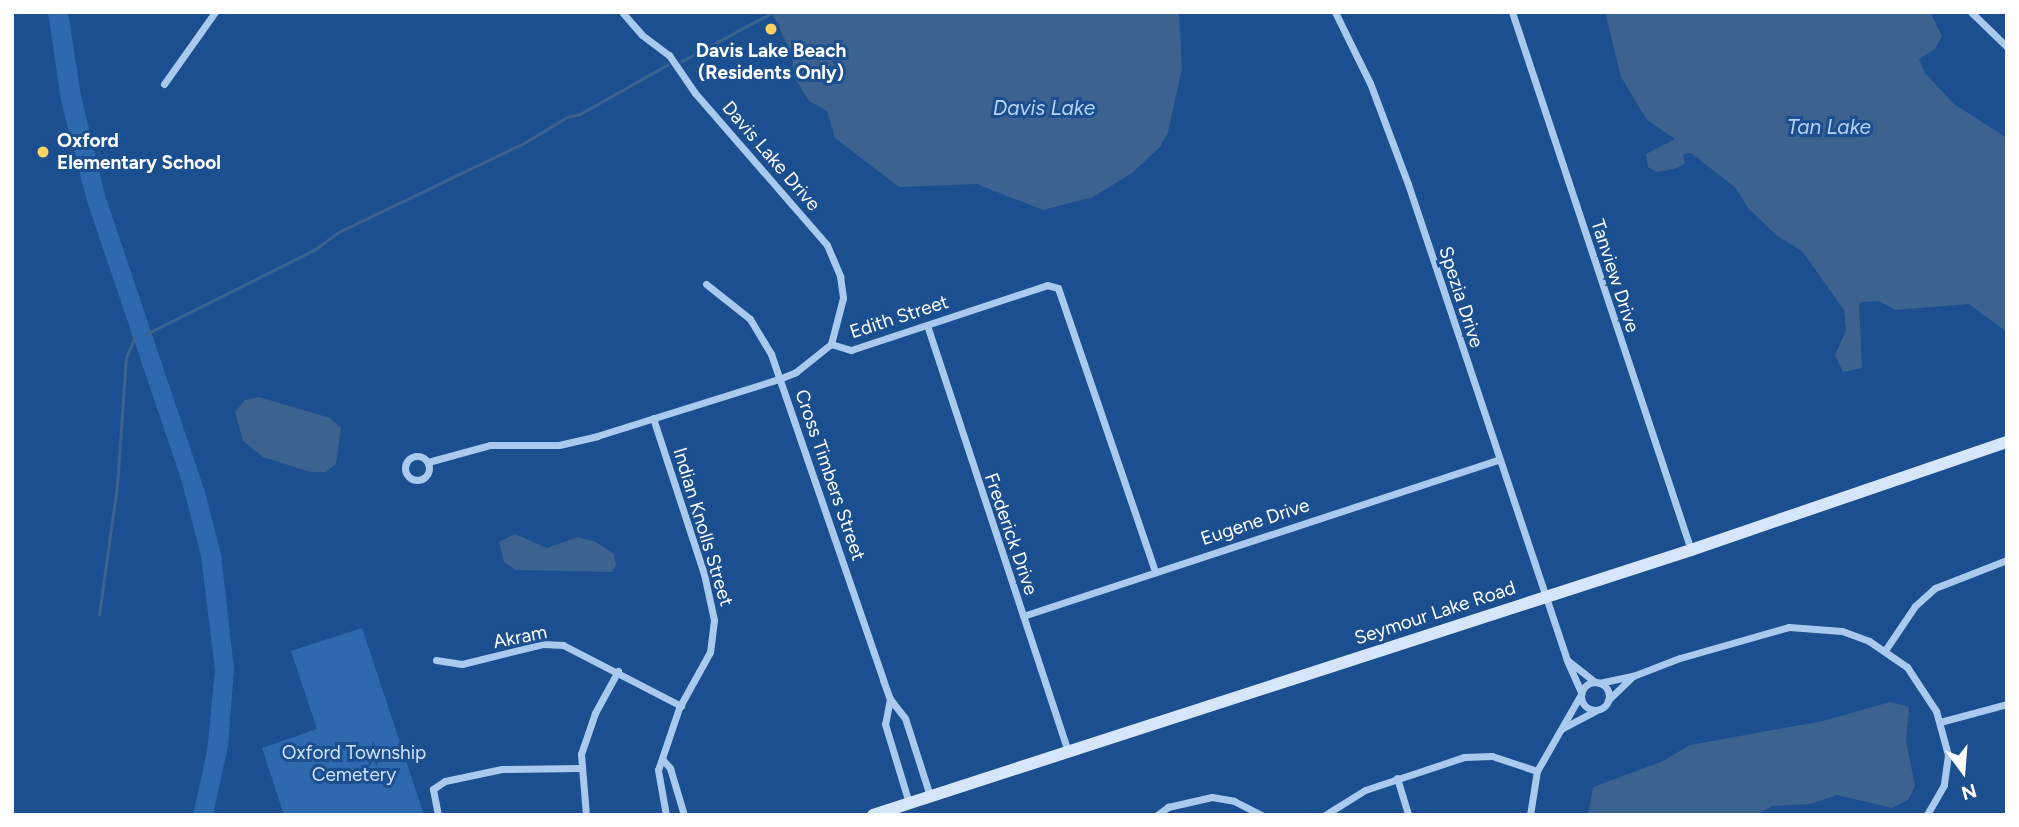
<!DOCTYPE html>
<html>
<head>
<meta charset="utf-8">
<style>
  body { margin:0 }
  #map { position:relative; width:2019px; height:827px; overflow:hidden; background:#1b4f8f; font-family:Figtree,sans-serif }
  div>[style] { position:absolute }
  .green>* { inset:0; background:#2e69ad }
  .water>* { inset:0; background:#3c6290 }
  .stream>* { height:2.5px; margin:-1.25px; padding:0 1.25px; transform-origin:1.25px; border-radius:1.25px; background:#3c6290 }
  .street>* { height:7px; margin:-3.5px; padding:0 3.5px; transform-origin:3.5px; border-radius:3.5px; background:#a9c9ee }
  .street>.ring { margin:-3.5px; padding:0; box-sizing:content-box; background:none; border:7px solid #a9c9ee; border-radius:50% }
  .secondary>* { height:12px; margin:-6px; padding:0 6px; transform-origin:6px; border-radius:6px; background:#d6e6fa }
  .dots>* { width:19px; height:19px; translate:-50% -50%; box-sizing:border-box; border:4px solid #1b4f8f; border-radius:50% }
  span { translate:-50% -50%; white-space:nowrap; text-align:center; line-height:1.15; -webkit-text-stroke:6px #1b4f8f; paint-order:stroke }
  .poi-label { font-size:19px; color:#fff; font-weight:700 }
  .left { translate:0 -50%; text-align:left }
  .street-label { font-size:19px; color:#fff }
  .park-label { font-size:19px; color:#cfe3fa }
  .water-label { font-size:21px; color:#b5d3f5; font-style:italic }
  .frame { position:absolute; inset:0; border:14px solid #fff; pointer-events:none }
  .north { position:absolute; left:1928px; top:736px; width:70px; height:70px; -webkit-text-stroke:5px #1b4f8f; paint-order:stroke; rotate:164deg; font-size:19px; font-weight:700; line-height:28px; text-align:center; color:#fff }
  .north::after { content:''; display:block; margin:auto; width:24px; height:32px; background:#fff; clip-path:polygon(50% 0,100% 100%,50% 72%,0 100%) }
</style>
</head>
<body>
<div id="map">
  <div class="green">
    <i style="clip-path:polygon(48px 12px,68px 12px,81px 96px,105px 195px,205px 492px,221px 554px,234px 669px,228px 746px,213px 815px,193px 815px,207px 752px,215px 670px,201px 556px,181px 479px,87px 201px,61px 101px)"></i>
    <i style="clip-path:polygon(362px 628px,424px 815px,284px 815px,262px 748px,317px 729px,291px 651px)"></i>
  </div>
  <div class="water">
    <i style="clip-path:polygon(771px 12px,1179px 12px,1182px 68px,1168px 132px,1160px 147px,1132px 173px,1093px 197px,1043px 210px,977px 184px,899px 187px,835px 138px,827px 111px,809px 101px,794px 77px,792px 54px)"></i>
    <i style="clip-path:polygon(1605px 12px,1930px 12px,1942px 36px,1935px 49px,1919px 59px,1925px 73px,1954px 104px,2007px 138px,2007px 332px,1969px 304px,1895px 310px,1879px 301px,1863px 302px,1859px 304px,1862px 368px,1843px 372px,1835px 355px,1846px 330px,1844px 310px,1802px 251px,1776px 235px,1748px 208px,1736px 188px,1691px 153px,1683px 154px,1685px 164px,1674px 169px,1657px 172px,1648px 167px,1646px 154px,1675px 139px,1647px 120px,1621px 77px)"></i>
    <i style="clip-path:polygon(259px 397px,330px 418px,341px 428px,336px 464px,326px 472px,310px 472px,263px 457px,243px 441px,235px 412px,245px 400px)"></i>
    <i style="clip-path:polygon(515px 534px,547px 548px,578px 537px,596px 542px,614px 554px,616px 565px,612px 572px,516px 570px,504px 562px,499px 542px)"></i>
    <i style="clip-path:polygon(1890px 702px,1909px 707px,1906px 741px,1915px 786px,1908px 800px,1892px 808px,1837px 795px,1811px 804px,1773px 806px,1755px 815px,1588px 815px,1593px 787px,1661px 762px,1690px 745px,1823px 721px)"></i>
  </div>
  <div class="stream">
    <i style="left:682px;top:61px;width:101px;rotate:-28.3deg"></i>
    <i style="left:146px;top:334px;width:188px;rotate:-26.6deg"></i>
    <i style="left:314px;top:250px;width:29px;rotate:-36deg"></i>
    <i style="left:337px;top:233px;width:210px;rotate:-25.7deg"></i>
    <i style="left:526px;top:142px;width:48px;rotate:-31.4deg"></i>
    <i style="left:567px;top:117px;width:13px;rotate:-13deg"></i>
    <i style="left:580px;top:114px;width:100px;rotate:-29.4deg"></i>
    <i style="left:99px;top:615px;width:130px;rotate:-82.1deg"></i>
    <i style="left:117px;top:486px;width:128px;rotate:-86deg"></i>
    <i style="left:126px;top:358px;width:22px;rotate:-68deg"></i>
  </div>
  <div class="street">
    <i style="left:622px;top:12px;width:30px;rotate:49deg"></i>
    <i style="left:642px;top:35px;width:34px;rotate:37deg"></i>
    <i style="left:669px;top:55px;width:46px;rotate:55.6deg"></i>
    <i style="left:695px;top:93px;width:201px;rotate:49deg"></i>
    <i style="left:827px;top:245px;width:34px;rotate:67deg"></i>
    <i style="left:840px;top:276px;width:22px;rotate:82deg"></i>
    <i style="left:843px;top:298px;width:48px;rotate:104.6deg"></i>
    <i style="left:1335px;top:12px;width:79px;rotate:63.8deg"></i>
    <i style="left:1370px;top:83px;width:108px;rotate:69.4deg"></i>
    <i style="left:1408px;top:184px;width:502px;rotate:71.53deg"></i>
    <i style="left:1512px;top:12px;width:567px;rotate:71.6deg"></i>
    <i style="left:1971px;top:12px;width:50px;rotate:44.2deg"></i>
    <i style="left:164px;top:84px;width:88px;rotate:-54.7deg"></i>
    <i style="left:706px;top:284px;width:56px;rotate:38.5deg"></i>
    <i style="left:750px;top:319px;width:41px;rotate:59deg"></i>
    <i style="left:771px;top:354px;width:345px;rotate:71deg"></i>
    <i style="left:883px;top:680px;width:20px;rotate:70deg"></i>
    <i style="left:890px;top:699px;width:24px;rotate:52deg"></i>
    <i style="left:905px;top:718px;width:82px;rotate:72.2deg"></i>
    <i style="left:927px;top:325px;width:449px;rotate:71.7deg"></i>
    <i style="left:831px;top:344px;width:21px;rotate:17deg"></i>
    <i style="left:851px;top:350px;width:206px;rotate:-18.3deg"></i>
    <i style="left:1047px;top:285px;width:11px;rotate:15deg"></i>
    <i style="left:1058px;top:288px;width:299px;rotate:71.1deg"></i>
    <i style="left:653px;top:418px;width:164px;rotate:71.9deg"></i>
    <i style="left:704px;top:574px;width:47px;rotate:77.7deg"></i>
    <i style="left:714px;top:620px;width:32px;rotate:97deg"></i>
    <i style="left:710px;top:652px;width:64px;rotate:119deg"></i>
    <i style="left:679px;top:708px;width:65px;rotate:108.7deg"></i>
    <i style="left:658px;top:770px;width:46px;rotate:79.9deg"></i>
    <i class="ring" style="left:405px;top:456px;width:17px;height:17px"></i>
    <i style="left:428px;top:462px;width:64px;rotate:-15.3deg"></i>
    <i style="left:490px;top:445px;width:69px"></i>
    <i style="left:559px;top:445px;width:39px;rotate:-13deg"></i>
    <i style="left:597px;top:436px;width:191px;rotate:-17.4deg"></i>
    <i style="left:779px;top:379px;width:18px;rotate:-22deg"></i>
    <i style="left:796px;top:372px;width:45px;rotate:-38.7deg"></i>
    <i style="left:1023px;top:616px;width:500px;rotate:-18.2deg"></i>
    <i style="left:1886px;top:649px;width:52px;rotate:-56deg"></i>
    <i style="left:1915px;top:606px;width:27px;rotate:-42deg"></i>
    <i style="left:1935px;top:588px;width:77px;rotate:-21.3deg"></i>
    <i style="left:436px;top:660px;width:26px;rotate:9deg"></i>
    <i style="left:462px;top:664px;width:83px;rotate:-13.9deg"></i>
    <i style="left:543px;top:644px;width:20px;rotate:3deg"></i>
    <i style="left:563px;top:645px;width:133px;rotate:27.3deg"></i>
    <i style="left:1633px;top:676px;width:50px;rotate:-21deg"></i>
    <i style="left:1680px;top:658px;width:113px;rotate:-15.9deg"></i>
    <i style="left:1789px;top:627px;width:53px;rotate:4.3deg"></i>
    <i style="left:1842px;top:631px;width:29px;rotate:20deg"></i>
    <i style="left:1869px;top:641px;width:46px;rotate:34.4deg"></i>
    <i style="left:1907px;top:667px;width:53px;rotate:56.6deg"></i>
    <i style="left:1936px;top:711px;width:46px;rotate:74.7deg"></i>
    <i style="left:1948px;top:755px;width:30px;rotate:98deg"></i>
    <i style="left:1944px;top:785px;width:34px;rotate:120deg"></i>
    <i class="ring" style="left:1581px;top:682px;width:21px;height:21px"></i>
    <i style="left:1599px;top:683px;width:35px;rotate:-12deg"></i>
    <i style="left:1633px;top:676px;width:35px;rotate:136deg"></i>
    <i style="left:1581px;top:692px;width:35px;rotate:-114deg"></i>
    <i style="left:1567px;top:660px;width:36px;rotate:38deg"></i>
    <i style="left:890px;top:699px;width:25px;rotate:101deg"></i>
    <i style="left:885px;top:724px;width:83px;rotate:73.1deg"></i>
    <i style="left:1940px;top:722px;width:69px;rotate:-15deg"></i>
    <i style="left:1563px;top:728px;width:36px;rotate:-28deg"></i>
    <i style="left:663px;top:760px;width:11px;rotate:49deg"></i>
    <i style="left:670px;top:768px;width:49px;rotate:73.4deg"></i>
    <i style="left:1397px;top:778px;width:39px;rotate:73deg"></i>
    <i style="left:438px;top:815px;width:26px;rotate:-101deg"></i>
    <i style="left:433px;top:789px;width:14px;rotate:-34deg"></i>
    <i style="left:445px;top:781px;width:58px;rotate:-11.9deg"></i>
    <i style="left:502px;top:769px;width:78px;rotate:-0.7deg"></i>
    <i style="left:586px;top:815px;width:61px;rotate:-94.7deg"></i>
    <i style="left:581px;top:754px;width:43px;rotate:-71.1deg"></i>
    <i style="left:595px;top:713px;width:48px;rotate:-61.3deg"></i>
    <i style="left:1157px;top:815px;width:14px;rotate:-36deg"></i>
    <i style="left:1168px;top:807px;width:45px;rotate:-12.8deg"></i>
    <i style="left:1212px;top:797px;width:22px;rotate:10deg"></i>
    <i style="left:1234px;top:801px;width:31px;rotate:27deg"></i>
    <i style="left:1325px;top:815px;width:47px;rotate:-32deg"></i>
    <i style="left:1365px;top:790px;width:104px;rotate:-18.4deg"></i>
    <i style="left:1464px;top:757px;width:28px;rotate:-2deg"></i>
    <i style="left:1492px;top:756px;width:47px;rotate:18.4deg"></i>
    <i style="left:1530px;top:815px;width:45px;rotate:-81deg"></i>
    <i style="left:1537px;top:771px;width:86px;rotate:-60.2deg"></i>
  </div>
  <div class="secondary">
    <i style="left:873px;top:815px;width:860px;rotate:-17.95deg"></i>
    <i style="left:1691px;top:550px;width:334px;rotate:-18.9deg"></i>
  </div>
  <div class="dots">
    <i style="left:771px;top:29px;background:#ffd166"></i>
    <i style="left:43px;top:152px;background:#ffd166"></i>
  </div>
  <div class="poi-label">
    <span style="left:771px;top:62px">Davis Lake Beach<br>(Residents Only)</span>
    <span class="left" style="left:57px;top:152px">Oxford<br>Elementary School</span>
  </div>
  <div class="street-label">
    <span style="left:771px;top:156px;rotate:49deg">Davis Lake Drive</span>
    <span style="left:1615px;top:276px;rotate:72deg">Tanview Drive</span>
    <span style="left:1461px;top:297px;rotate:72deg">Spezia Drive</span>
    <span style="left:899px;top:317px;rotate:-18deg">Edith Street</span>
    <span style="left:830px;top:475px;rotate:71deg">Cross Timbers Street</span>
    <span style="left:1255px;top:522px;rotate:-18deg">Eugene Drive</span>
    <span style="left:703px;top:527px;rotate:73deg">Indian Knolls Street</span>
    <span style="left:1011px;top:534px;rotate:71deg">Frederick Drive</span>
    <span style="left:1435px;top:613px;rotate:-18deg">Seymour Lake Road</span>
    <span style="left:520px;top:637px;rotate:-11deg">Akram</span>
  </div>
  <div class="park-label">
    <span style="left:354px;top:764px">Oxford Township<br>Cemetery</span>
  </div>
  <div class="water-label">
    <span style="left:1044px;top:108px">Davis Lake</span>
    <span style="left:1829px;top:127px">Tan Lake</span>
  </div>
  <div class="frame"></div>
  <div class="north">N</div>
</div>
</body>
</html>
